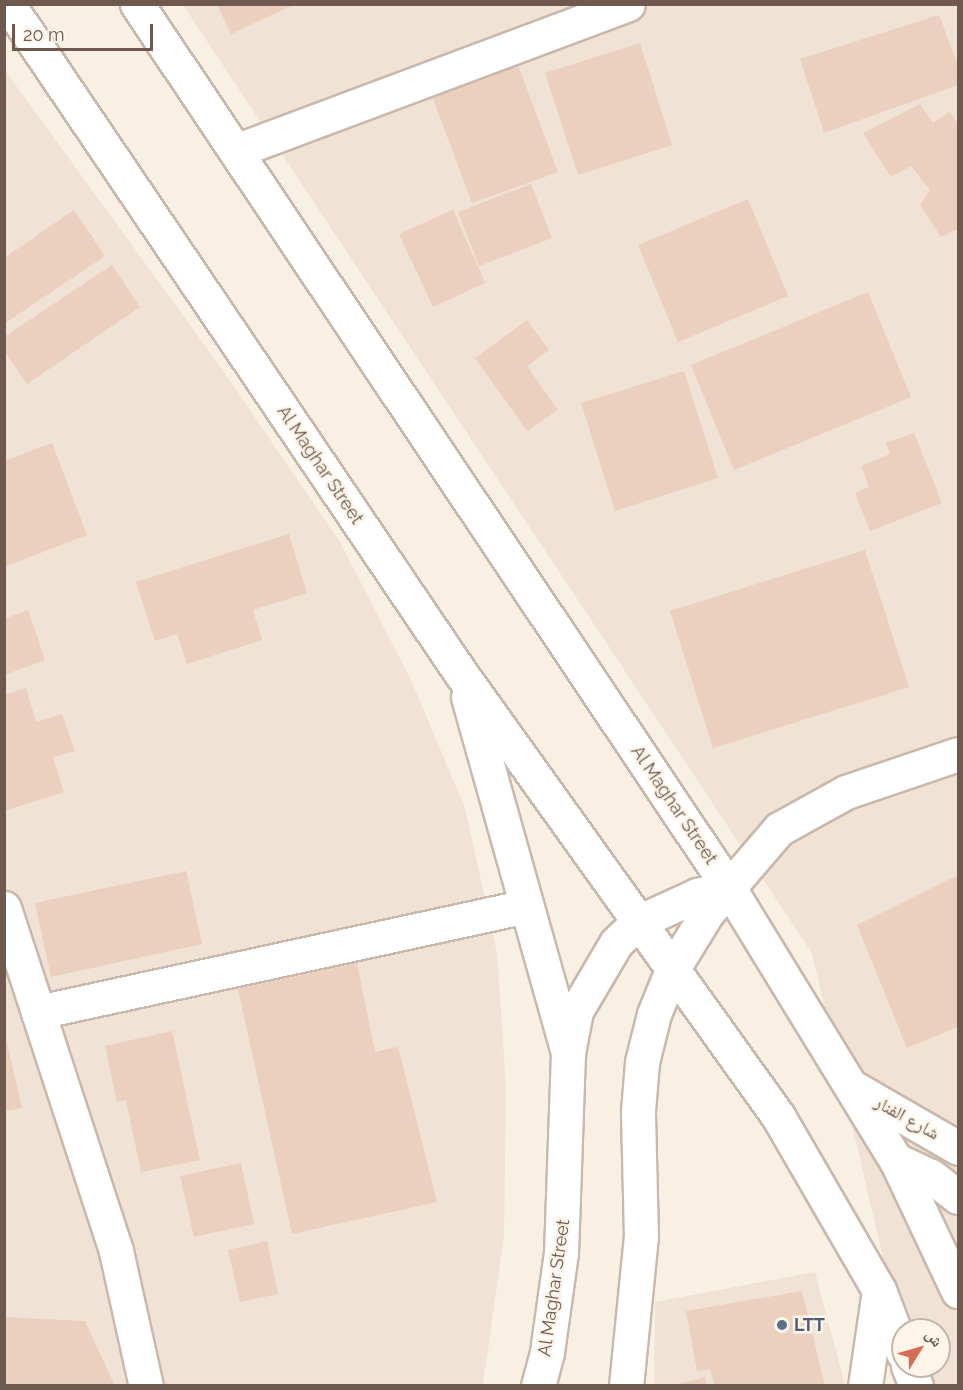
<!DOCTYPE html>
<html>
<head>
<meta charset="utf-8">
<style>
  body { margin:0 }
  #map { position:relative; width:963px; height:1390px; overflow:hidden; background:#f9f0e4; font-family:Raleway,"Noto Naskh Arabic",sans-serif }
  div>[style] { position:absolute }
  .residential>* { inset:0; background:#f0e2d4 }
  .building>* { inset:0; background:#ebcfbf }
  .roads { filter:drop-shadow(2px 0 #c9b8ac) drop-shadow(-2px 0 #c9b8ac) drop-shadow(0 2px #c9b8ac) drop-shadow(0 -2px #c9b8ac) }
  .street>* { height:33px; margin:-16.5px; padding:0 16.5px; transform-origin:16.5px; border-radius:16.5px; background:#fff }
  .secondary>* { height:33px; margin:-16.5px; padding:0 16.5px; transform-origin:16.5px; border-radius:16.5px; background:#fff }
  .dots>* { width:16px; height:16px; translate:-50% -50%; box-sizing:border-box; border:3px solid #fdf5ea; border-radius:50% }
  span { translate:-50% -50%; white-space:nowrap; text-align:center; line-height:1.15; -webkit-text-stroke:5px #fdf5ea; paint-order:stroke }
  .street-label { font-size:18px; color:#6f584d }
  .service-label { font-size:18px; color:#4e5e75; font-weight:700 }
  .left { translate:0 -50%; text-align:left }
  .frame { position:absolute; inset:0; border:6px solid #6f584d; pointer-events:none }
  .north { position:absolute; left:891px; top:1318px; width:60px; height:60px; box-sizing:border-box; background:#fdf5ea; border:2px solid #c4b6ab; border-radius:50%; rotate:53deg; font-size:16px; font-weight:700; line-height:24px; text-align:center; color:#6f584d }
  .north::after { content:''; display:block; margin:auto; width:21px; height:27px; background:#d56e57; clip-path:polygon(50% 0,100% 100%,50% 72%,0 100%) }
  .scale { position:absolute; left:12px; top:24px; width:141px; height:27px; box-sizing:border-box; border:3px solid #6f584d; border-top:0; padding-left:8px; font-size:18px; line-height:21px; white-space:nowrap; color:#6f584d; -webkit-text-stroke:4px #fdf5ea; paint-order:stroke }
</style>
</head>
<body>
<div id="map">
  <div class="residential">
    <i style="clip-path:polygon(183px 5px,958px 5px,958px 1385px,913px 1385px,908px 1366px,939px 1366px,939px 1330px,903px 1330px,903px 1343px,812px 953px)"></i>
    <i style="clip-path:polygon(4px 69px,219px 365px,340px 542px,411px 680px,465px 808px,497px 953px,506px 1086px,504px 1237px,483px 1385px,5px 1385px)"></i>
    <i style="clip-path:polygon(815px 1272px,845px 1385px,654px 1386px,655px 1302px)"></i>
  </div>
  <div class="building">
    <i style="clip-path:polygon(217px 4px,295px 4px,231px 34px)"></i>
    <i style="clip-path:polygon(939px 15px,958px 65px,958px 85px,824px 133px,800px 59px)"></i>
    <i style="clip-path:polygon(640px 43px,672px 145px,578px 175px,545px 73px)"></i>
    <i style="clip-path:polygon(518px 65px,558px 172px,472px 203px,432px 96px)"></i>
    <i style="clip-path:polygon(920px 104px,933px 123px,950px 112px,958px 124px,958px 229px,941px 237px,920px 205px,930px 190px,911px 166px,891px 177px,863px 133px)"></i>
    <i style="clip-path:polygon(531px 184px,552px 238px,479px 266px,458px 212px)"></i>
    <i style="clip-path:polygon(748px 199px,788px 296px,678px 342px,638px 245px)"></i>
    <i style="clip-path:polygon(74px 210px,105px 256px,4px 324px,4px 258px)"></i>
    <i style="clip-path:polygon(453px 210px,485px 283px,433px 307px,399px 234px)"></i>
    <i style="clip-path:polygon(112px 265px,140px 307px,27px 384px,4px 350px,4px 337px)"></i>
    <i style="clip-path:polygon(868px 292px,911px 397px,734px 470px,691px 365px)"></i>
    <i style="clip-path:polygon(527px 320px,549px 350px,527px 366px,558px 410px,527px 431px,475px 358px)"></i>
    <i style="clip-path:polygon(684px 371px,718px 478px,615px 511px,581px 403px)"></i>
    <i style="clip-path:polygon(914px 433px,942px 503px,870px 531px,855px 493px,869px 487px,861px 466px,890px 454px,886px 443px)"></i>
    <i style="clip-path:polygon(52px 443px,87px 535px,4px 567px,4px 461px)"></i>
    <i style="clip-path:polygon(289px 534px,307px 593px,253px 610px,262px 640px,187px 664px,177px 634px,155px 641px,136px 582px)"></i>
    <i style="clip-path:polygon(865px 550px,909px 687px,713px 748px,670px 611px)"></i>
    <i style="clip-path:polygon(28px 610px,45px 660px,4px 675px,4px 619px)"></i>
    <i style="clip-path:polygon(26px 688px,36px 722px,62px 714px,75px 751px,53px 757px,64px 792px,4px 811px,4px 695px)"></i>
    <i style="clip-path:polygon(186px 871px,202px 944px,51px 977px,35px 903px)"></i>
    <i style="clip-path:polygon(958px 875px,958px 1027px,907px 1048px,857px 925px)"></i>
    <i style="clip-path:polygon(357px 963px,375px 1052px,398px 1047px,437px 1202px,292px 1234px,238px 989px)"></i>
    <i style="clip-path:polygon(172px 1031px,200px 1160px,141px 1172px,126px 1100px,117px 1102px,105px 1046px)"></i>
    <i style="clip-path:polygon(5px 1034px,22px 1108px,4px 1111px,4px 1035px)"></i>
    <i style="clip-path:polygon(241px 1163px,254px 1224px,194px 1237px,180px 1176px)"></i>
    <i style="clip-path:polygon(267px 1241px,278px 1294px,240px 1302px,228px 1250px)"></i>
    <i style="clip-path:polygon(802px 1291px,825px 1386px,715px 1386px,710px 1369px,697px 1371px,686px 1311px)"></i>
    <i style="clip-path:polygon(4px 1317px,85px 1321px,115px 1386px,4px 1386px)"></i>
    <i style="clip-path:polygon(705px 1377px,707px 1386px,675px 1386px,675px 1385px)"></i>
  </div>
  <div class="roads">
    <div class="street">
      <i style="left:238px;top:150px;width:416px;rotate:-20.5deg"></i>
      <i style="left:4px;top:908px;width:361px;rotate:71.9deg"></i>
      <i style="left:116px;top:1251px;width:138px;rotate:77.5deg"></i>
      <i style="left:38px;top:1012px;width:500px;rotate:-12.23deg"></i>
      <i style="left:538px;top:1386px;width:35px;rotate:-75deg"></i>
      <i style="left:547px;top:1352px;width:100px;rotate:-82deg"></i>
      <i style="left:561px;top:1253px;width:200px;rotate:-88deg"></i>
      <i style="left:568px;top:1053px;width:43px;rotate:-79.2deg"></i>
      <i style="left:576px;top:1011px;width:79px;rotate:-59.5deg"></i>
      <i style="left:616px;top:943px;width:30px;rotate:-44deg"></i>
      <i style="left:638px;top:922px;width:65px;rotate:-24.6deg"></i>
      <i style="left:697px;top:895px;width:33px;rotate:-12deg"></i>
      <i style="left:626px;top:1386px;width:150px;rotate:-84.3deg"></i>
      <i style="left:641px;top:1237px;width:126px;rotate:-91.4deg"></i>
      <i style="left:638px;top:1111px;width:49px;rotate:-85.3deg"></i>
      <i style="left:642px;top:1062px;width:49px;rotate:-76deg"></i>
      <i style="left:654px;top:1014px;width:48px;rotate:-67.8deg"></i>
      <i style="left:672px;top:970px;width:67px;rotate:-58.4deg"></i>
      <i style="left:707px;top:913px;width:111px;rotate:-49.4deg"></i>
      <i style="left:779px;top:829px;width:77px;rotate:-28.9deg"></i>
      <i style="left:846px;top:792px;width:118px;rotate:-18.7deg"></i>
    </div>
    <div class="secondary">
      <i style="left:8px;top:4px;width:810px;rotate:55.92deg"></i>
      <i style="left:462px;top:675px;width:543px;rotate:54.38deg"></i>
      <i style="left:778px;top:1116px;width:201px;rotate:59.9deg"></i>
      <i style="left:879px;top:1290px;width:67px;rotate:69.1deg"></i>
      <i style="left:137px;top:4px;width:1064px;rotate:56.19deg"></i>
      <i style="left:729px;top:888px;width:319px;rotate:58.5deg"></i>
      <i style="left:896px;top:1160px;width:145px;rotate:64.7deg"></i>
      <i style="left:468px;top:697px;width:370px;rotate:74.3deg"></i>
      <i style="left:856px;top:1089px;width:118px;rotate:30deg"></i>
      <i style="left:896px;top:1160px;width:38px;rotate:25deg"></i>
      <i style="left:931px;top:1176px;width:34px;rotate:38deg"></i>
      <i style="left:908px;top:1366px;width:22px;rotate:68deg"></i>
      <i style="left:865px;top:1386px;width:97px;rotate:-81.7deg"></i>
    </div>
  </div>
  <div class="dots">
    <i style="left:782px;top:1325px;background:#5c6f8a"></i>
  </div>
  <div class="street-label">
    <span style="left:320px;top:465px;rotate:56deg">Al Maghar Street</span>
    <span style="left:674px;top:805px;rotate:56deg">Al Maghar Street</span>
    <span style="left:907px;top:1118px;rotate:29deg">شارع الفنار</span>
    <span style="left:554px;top:1288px;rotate:-82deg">Al Maghar Street</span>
  </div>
  <div class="service-label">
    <span class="left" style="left:794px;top:1325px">LTT</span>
  </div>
  <div class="frame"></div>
  <div class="north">ش</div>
  <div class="scale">20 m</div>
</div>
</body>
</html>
